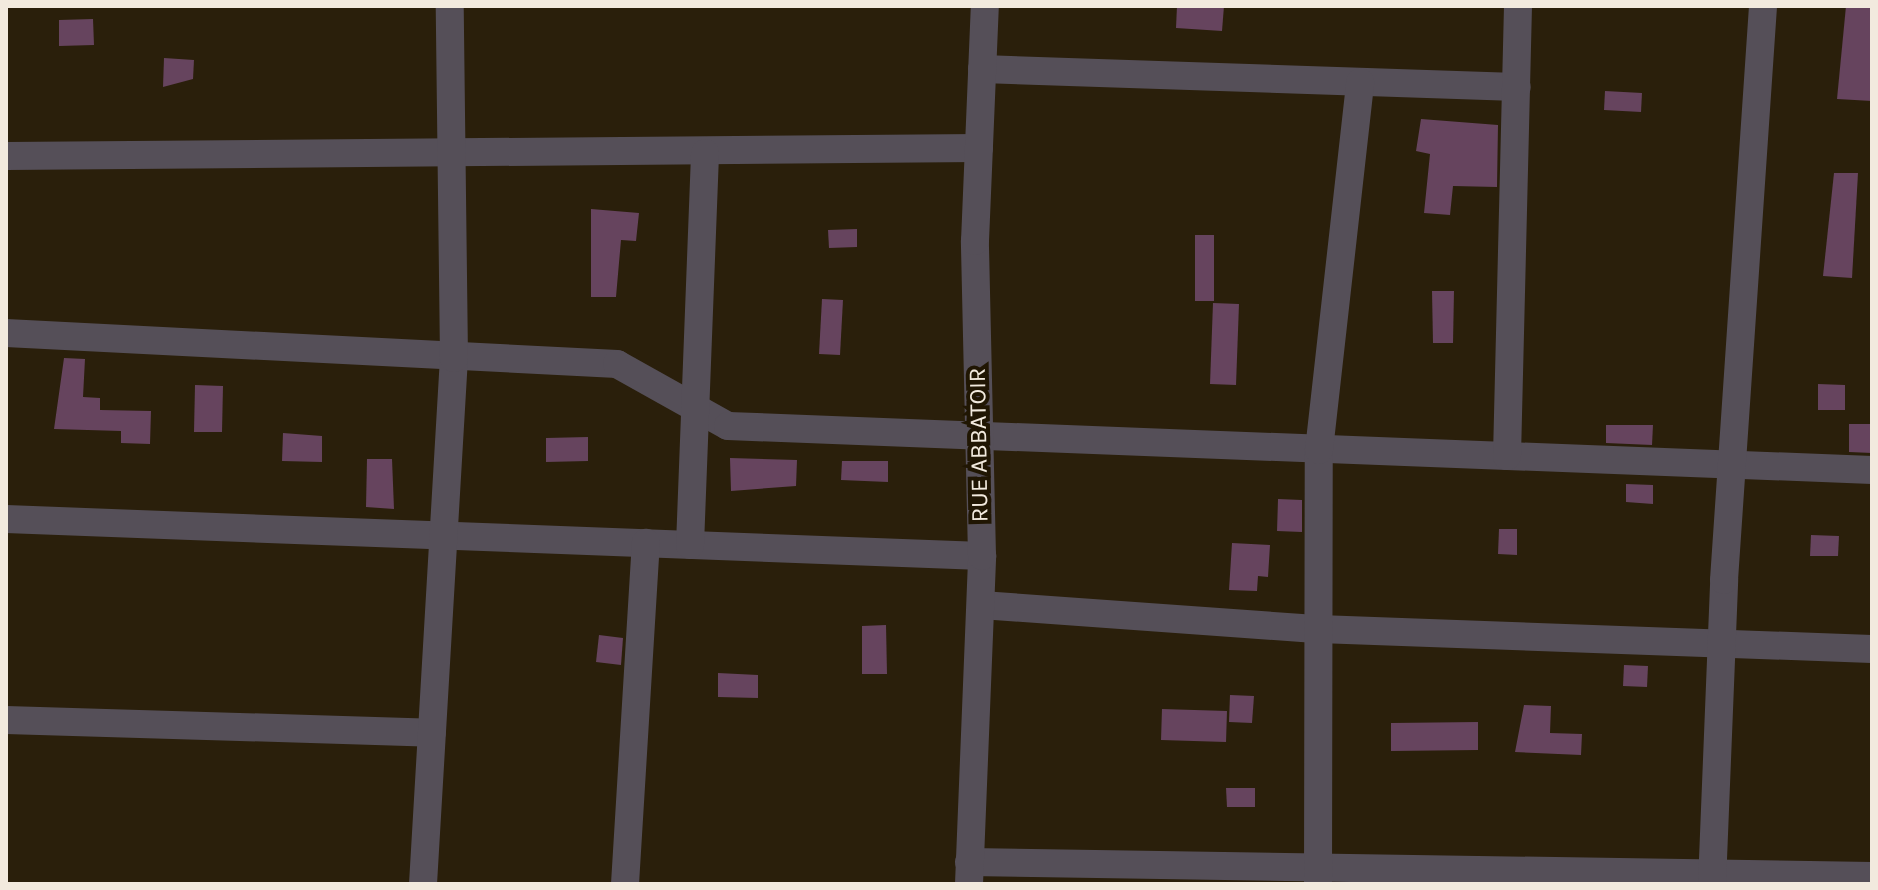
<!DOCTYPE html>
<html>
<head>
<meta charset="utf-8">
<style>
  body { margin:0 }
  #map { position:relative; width:1878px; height:890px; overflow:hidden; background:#2a1f0b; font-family:Karla,sans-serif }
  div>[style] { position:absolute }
  .building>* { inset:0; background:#66445e }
  .minor>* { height:28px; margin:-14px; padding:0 14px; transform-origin:14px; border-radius:14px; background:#554f58 }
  span { translate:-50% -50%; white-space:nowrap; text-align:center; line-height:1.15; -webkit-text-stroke:8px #201603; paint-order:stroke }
  .street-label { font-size:24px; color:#f2eade }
  .frame { position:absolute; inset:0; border:8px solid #f2eade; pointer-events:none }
</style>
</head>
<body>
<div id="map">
  <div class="building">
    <i style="clip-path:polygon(1177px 6px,1224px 6px,1222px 31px,1176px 28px)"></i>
    <i style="clip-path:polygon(1846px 6px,1872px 6px,1872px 101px,1837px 99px)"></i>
    <i style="clip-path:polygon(93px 19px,94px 45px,59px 46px,59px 20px)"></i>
    <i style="clip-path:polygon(164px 58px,194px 60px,193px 79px,163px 87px)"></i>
    <i style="clip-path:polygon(1605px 91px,1642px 93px,1641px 112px,1604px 110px)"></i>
    <i style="clip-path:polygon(1421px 119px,1498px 125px,1497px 187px,1453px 186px,1450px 215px,1424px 213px,1430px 154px,1416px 151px)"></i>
    <i style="clip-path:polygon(1834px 173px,1858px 173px,1852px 278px,1823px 276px)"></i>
    <i style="clip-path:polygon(591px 209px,639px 213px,636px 241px,621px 240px,616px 297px,591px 297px)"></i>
    <i style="clip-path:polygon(857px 229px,857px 247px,829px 248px,828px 230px)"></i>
    <i style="clip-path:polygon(1195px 235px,1214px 235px,1214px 301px,1195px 301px)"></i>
    <i style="clip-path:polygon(1432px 291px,1454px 291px,1453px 343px,1433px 343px)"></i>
    <i style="clip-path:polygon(822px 299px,843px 300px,840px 355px,819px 354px)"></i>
    <i style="clip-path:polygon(1213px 303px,1239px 304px,1236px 385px,1210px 384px)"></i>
    <i style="clip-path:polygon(64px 358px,85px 359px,83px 397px,100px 398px,100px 410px,151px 411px,150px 444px,121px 443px,121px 431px,54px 429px)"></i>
    <i style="clip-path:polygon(1818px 384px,1845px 385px,1845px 410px,1818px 410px)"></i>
    <i style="clip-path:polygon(195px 385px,223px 386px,222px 432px,194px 432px)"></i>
    <i style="clip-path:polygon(1849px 424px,1872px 424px,1872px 453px,1849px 452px)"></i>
    <i style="clip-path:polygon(1606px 425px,1653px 425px,1652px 445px,1606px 443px)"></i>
    <i style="clip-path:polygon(283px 433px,322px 436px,322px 462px,282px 461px)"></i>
    <i style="clip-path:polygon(588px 437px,588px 461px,546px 462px,546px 438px)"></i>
    <i style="clip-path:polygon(730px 458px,797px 460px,796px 486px,731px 491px)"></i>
    <i style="clip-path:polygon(367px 459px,392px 459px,394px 509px,366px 507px)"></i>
    <i style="clip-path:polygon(842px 461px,888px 461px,888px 482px,841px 480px)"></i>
    <i style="clip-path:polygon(1626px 484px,1653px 485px,1653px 504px,1626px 502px)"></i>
    <i style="clip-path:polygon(1278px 499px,1302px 500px,1302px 532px,1277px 531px)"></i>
    <i style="clip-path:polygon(1499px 529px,1517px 529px,1517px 555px,1498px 554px)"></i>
    <i style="clip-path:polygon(1811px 535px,1839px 536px,1838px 556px,1810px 556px)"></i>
    <i style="clip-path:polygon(1232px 543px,1270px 545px,1268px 577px,1258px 576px,1257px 591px,1229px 590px)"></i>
    <i style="clip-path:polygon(886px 625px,887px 674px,862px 674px,862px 626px)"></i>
    <i style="clip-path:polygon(599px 635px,623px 638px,621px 665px,596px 662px)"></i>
    <i style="clip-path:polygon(1624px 665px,1648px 666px,1647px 687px,1623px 686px)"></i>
    <i style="clip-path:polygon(718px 673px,758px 675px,758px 698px,718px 697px)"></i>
    <i style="clip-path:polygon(1230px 695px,1254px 696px,1252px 723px,1229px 722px)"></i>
    <i style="clip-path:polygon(1524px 705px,1551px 706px,1550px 733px,1582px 734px,1581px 755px,1515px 752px)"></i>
    <i style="clip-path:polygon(1162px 709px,1227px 711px,1226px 742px,1161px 740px)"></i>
    <i style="clip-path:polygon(1478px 722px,1478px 750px,1391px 751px,1391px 723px)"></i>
    <i style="clip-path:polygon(1226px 788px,1255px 788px,1255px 807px,1227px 807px)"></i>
  </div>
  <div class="minor">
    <i style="left:982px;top:69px;width:535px;rotate:1.93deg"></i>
    <i style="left:6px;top:156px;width:973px;rotate:-0.47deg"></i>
    <i style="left:6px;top:333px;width:612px;rotate:2.9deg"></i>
    <i style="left:617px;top:364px;width:127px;rotate:29.2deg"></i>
    <i style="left:728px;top:426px;width:1145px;rotate:2.2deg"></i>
    <i style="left:1507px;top:456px;width:450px;rotate:-88.6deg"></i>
    <i style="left:6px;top:519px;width:977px;rotate:2.17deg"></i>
    <i style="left:690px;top:545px;width:392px;rotate:-87.8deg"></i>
    <i style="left:981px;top:605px;width:339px;rotate:4.1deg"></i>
    <i style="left:1319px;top:629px;width:553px;rotate:2.07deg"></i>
    <i style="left:6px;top:720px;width:426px;rotate:1.7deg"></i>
    <i style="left:969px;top:862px;width:903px;rotate:0.89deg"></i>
    <i style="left:1318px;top:883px;width:433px;rotate:-89.9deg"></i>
    <i style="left:1319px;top:450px;width:370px;rotate:-83.6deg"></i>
    <i style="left:423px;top:884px;width:527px;rotate:-86.63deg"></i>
    <i style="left:454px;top:358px;width:352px;rotate:-90.7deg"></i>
    <i style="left:625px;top:884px;width:342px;rotate:-86.5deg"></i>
    <i style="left:969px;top:884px;width:328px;rotate:-87.7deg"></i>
    <i style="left:982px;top:556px;width:315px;rotate:-91.3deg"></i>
    <i style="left:975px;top:241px;width:235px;rotate:-87.6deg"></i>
    <i style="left:1712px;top:884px;width:304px;rotate:-87.7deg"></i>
    <i style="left:1724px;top:580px;width:575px;rotate:-86.11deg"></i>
  </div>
  <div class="street-label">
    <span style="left:979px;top:445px;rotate:-91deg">RUE ABBATOIR</span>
  </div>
  <div class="frame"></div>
</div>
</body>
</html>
